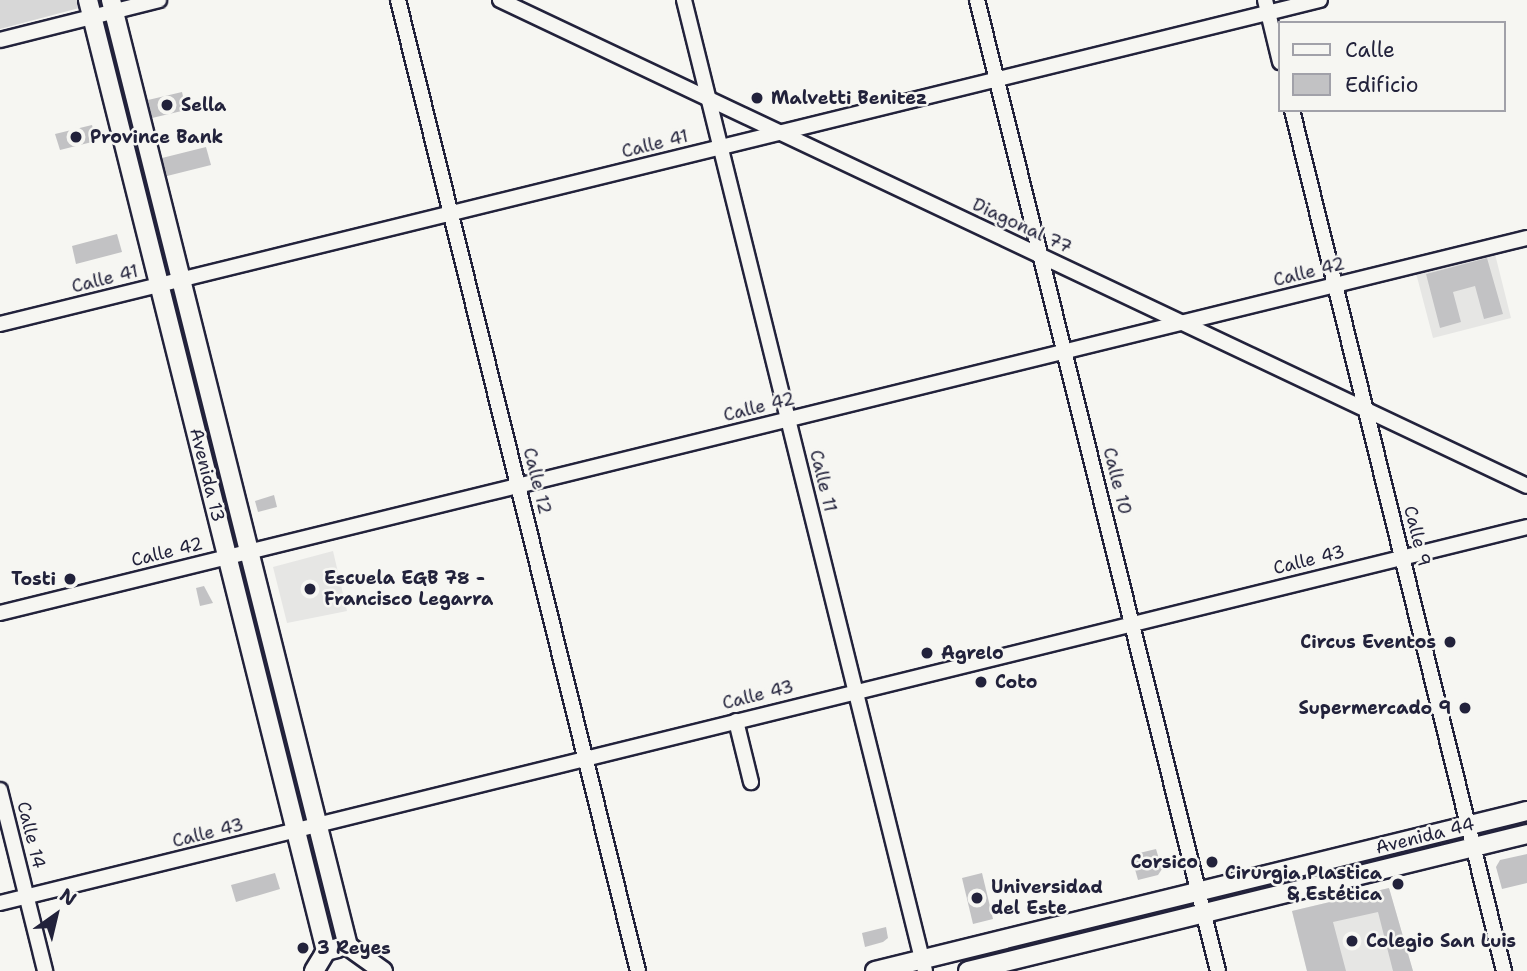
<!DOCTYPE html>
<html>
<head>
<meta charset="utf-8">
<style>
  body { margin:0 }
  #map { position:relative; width:1527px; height:971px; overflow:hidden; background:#f6f6f2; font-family:"Shantell Sans",sans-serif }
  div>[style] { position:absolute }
  .built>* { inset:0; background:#e6e6e4 }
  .green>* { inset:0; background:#d7d7d7 }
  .building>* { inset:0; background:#c2c2c4 }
  .roads { filter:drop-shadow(2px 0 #22223b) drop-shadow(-2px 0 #22223b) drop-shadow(0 2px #22223b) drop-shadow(0 -2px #22223b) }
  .minor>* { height:14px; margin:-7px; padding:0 7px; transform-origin:7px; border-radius:7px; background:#f6f6f2 }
  .major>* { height:18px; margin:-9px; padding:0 9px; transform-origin:9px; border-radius:9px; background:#f6f6f2 }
  .dots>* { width:19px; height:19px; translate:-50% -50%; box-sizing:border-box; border:4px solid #f6f6f2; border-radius:50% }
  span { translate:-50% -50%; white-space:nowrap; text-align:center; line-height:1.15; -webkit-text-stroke:5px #f6f6f2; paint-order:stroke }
  .poi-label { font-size:18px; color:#22223b; font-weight:700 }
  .left { translate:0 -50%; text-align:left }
  .right { translate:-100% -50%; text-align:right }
  .street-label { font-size:18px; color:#22223b }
  .legend { position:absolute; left:1278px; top:21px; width:228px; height:91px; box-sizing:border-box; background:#f6f6f2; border:2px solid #a1a1a9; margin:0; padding:9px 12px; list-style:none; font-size:21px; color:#22223b }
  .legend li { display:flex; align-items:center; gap:14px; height:35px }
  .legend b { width:35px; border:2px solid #a1a1a9 }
  .north { position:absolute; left:21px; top:880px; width:70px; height:70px; -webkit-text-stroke:5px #f6f6f2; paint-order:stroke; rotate:34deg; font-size:19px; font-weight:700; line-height:28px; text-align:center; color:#22223b }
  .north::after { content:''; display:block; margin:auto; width:24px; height:32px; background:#22223b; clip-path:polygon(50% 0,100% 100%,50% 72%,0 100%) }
</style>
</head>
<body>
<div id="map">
  <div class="built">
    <i style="clip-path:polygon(1495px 254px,1511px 318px,1433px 338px,1416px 273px)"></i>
    <i style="clip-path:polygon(333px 551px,347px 611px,287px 623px,273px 567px)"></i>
    <i style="clip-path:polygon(1389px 888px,1413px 971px,1307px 971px,1292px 911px)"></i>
  </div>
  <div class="green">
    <i style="clip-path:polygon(0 0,81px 0,83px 7px,0 29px)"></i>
  </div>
  <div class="building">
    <i style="clip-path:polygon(182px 92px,186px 110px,152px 118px,148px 100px)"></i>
    <i style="clip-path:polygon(92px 125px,96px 141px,60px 150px,55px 134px)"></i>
    <i style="clip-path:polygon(206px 147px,211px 165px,167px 176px,162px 158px)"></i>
    <i style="clip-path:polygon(117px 234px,122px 252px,76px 264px,72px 246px)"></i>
    <i style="clip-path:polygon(1487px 258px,1503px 314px,1484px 319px,1475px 286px,1453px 292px,1461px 322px,1440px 328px,1426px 274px)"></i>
    <i style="clip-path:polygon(274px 495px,277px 507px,258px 512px,255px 501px)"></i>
    <i style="clip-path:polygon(204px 586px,213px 603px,200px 606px,196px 588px)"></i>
    <i style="clip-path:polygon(1156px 849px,1162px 869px,1158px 875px,1138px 880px,1131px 855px)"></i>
    <i style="clip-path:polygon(1527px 854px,1527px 883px,1502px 889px,1496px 867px,1500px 860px)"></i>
    <i style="clip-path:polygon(275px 873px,280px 889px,236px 902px,231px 885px)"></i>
    <i style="clip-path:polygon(982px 873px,993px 919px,973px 924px,962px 878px)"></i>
    <i style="clip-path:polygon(1389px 888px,1413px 971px,1393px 971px,1378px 912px,1333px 922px,1346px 971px,1307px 971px,1292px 911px)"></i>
    <i style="clip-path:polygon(886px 927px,888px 938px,883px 942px,865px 947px,862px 933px)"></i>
  </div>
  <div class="roads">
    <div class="minor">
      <i style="left:398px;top:0;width:1000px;rotate:76.12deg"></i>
      <i style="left:500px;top:0;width:1136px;rotate:25.32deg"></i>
      <i style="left:684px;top:0;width:1000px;rotate:76.06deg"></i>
      <i style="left:977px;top:0;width:1000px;rotate:76.06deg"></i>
      <i style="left:1265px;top:0;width:64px;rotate:76.4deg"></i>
      <i style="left:0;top:40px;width:164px;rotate:-14.1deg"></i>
      <i style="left:1292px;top:110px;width:887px;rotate:76.17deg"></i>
      <i style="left:0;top:324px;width:1359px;rotate:-13.79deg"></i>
      <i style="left:0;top:613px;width:1572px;rotate:-13.8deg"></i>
      <i style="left:736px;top:721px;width:63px;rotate:76.2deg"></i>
      <i style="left:0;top:790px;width:187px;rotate:76deg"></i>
      <i style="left:0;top:903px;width:1573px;rotate:-13.83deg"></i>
    </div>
    <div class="major">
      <i style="left:88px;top:0;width:980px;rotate:75.95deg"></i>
      <i style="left:111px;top:0;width:975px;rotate:75.94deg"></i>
      <i style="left:348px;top:946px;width:43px;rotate:35.5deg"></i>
      <i style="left:314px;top:971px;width:23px;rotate:-59deg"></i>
      <i style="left:326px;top:951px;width:12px;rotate:-14deg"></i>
      <i style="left:875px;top:971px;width:671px;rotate:-13.79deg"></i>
      <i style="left:968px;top:971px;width:576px;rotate:-13.77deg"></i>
    </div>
  </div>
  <div class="dots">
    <i style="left:757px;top:98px;background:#22223b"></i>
    <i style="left:167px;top:105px;background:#22223b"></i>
    <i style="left:76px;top:137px;background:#22223b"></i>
    <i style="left:70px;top:579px;background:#22223b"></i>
    <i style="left:310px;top:589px;background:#22223b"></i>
    <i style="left:1450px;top:642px;background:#22223b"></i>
    <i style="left:927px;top:653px;background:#22223b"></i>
    <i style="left:981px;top:682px;background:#22223b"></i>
    <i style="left:1465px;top:708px;background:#22223b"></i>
    <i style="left:1212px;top:862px;background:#22223b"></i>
    <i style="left:1398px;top:884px;background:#22223b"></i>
    <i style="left:977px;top:898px;background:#22223b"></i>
    <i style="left:1352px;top:941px;background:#22223b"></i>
    <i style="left:303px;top:948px;background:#22223b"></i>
  </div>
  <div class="poi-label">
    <span class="left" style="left:771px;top:98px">Malvetti Benitez</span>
    <span class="left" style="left:181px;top:105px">Sella</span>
    <span class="left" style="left:90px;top:137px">Province Bank</span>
    <span class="right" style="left:56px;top:579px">Tosti</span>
    <span class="left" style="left:324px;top:589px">Escuela EGB 78 -<br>Francisco Legarra</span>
    <span class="right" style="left:1436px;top:642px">Circus Eventos</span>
    <span class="left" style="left:941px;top:653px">Agrelo</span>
    <span class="left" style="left:995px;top:682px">Coto</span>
    <span class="right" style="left:1451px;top:708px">Supermercado 9</span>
    <span class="right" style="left:1198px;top:862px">Corsico</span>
    <span class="right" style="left:1382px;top:884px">Cirurgia Plastica<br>&amp; Estética</span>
    <span class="left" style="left:991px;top:898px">Universidad<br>del Este</span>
    <span class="left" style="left:1366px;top:941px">Colegio San Luis</span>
    <span class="left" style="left:317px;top:948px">3 Reyes</span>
  </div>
  <div class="street-label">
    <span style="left:655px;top:144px;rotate:-14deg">Calle 41</span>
    <span style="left:1022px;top:226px;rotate:25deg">Diagonal 77</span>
    <span style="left:1309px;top:272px;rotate:-14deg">Calle 42</span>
    <span style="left:105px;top:279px;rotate:-14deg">Calle 41</span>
    <span style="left:759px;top:407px;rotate:-14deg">Calle 42</span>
    <span style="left:207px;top:475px;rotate:76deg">Avenida 13</span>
    <span style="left:537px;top:481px;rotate:76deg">Calle 12</span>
    <span style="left:823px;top:481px;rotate:76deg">Calle 11</span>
    <span style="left:1117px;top:481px;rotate:76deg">Calle 10</span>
    <span style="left:1417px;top:536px;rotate:76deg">Calle 9</span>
    <span style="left:167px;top:552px;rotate:-14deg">Calle 42</span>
    <span style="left:1309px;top:560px;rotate:-14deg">Calle 43</span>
    <span style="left:758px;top:695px;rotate:-14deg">Calle 43</span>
    <span style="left:208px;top:833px;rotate:-14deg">Calle 43</span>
    <span style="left:31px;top:835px;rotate:76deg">Calle 14</span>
    <span style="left:1425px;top:836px;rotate:-14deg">Avenida 44</span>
  </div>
  <ul class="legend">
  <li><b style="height:9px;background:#f6f6f2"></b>Calle</li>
  <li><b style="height:19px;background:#c2c2c4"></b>Edificio</li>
  </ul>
  <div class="north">N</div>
</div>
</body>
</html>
